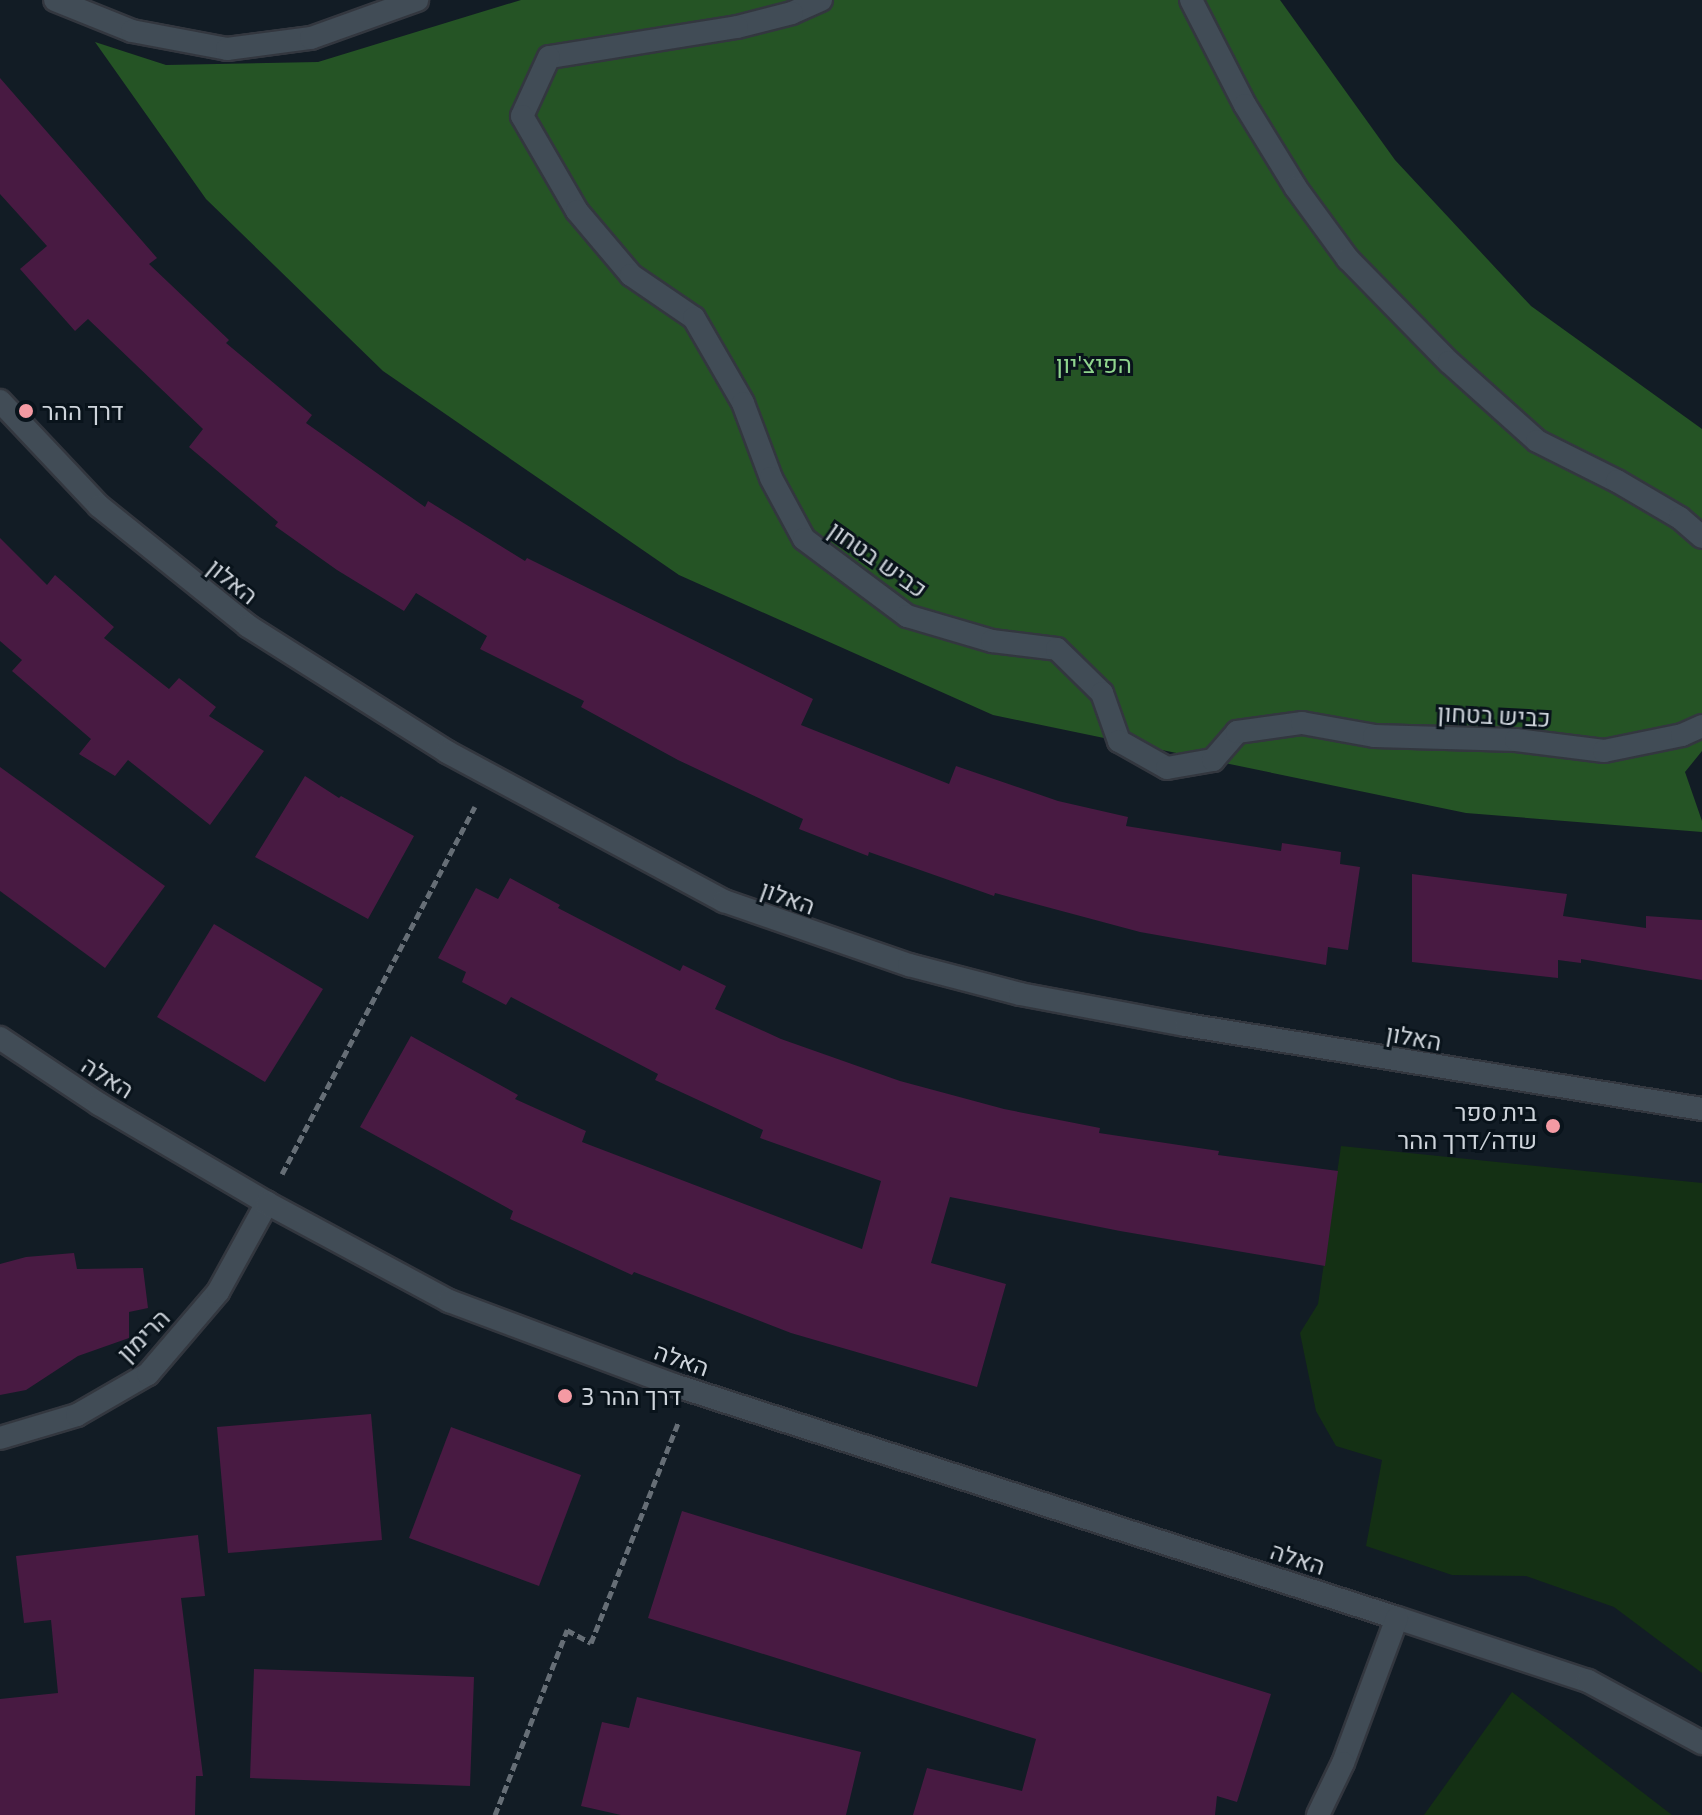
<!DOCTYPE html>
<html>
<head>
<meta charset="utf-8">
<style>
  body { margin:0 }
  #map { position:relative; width:1702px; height:1815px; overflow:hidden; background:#121c25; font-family:"Exo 2",Heebo,sans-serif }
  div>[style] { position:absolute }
  .green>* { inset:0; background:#143014 }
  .forest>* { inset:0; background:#255425 }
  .building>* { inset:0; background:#481a42 }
  .path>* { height:5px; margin-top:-2.5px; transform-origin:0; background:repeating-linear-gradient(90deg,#666e76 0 8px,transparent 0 12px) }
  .roads { filter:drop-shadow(2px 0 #33373f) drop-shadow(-2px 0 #33373f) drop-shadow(0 2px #33373f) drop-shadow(0 -2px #33373f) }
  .service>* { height:22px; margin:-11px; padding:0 11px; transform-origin:11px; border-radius:11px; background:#414c56 }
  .minor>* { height:22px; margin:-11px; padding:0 11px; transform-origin:11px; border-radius:11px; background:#414c56 }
  .tertiary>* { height:22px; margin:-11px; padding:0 11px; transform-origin:11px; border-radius:11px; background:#414c56 }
  .dots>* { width:22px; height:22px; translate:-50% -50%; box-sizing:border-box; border:4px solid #09131b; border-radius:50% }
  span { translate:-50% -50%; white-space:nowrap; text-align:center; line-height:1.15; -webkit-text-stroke:6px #09131b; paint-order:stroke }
  .park-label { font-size:24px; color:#8fd48d }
  .poi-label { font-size:24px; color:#ced4db }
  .left { translate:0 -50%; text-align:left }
  .right { translate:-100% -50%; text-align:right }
  .street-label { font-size:24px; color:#ced4db }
</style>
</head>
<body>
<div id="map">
  <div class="green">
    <i style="clip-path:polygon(1341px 1146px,1702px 1183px,1702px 1673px,1614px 1607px,1526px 1576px,1452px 1575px,1366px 1546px,1382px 1460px,1336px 1446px,1316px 1411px,1300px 1333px,1318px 1304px)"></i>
    <i style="clip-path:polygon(1512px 1692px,1672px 1815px,1424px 1815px)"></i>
  </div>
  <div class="forest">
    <i style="clip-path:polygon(521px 0,1280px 0,1395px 160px,1531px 306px,1702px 429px,1702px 751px,1685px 772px,1702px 821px,1702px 832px,1466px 813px,993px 715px,679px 575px,383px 371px,206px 199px,95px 42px,166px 65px,318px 62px)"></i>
  </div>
  <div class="building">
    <i style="clip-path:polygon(0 78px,157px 258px,149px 264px,229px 340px,226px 343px,312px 415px,306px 423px,425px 507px,428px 501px,525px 561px,527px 558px,813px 699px,801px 725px,949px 784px,956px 766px,1058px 801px,1128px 817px,1126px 826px,1281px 851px,1282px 843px,1341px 852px,1340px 864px,1360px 867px,1348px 950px,1328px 947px,1326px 965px,1140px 932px,995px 893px,994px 896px,869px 852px,868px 856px,799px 829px,803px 819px,678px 760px,581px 707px,584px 701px,480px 649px,487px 636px,416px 593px,404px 611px,337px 570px,275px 526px,278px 522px,189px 447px,203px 429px,88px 319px,75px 331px,20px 269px,47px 246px,0 194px)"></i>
    <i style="clip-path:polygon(0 538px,47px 585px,55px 575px,114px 627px,104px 638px,169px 689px,179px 678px,216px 707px,209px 716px,264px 751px,210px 825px,128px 760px,115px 776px,79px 754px,91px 739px,12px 671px,22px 660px,0 641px)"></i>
    <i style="clip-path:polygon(0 767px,165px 886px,105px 968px,0 891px)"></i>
    <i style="clip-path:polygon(305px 776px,339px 798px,341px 796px,414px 836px,368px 919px,255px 857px)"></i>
    <i style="clip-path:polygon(1412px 874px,1567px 894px,1563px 916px,1646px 928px,1646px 916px,1702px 920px,1702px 980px,1581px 959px,1581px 963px,1558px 960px,1558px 978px,1412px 962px)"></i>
    <i style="clip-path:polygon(510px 878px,560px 905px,558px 908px,680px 971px,683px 965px,726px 986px,715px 1009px,781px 1039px,900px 1081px,1004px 1109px,1100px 1128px,1099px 1133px,1219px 1151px,1218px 1155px,1338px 1171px,1325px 1266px,1120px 1231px,950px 1197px,931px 1263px,1006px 1284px,977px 1387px,791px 1333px,634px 1272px,632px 1275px,510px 1219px,513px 1211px,360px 1127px,411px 1036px,518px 1095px,515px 1099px,586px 1131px,582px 1142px,862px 1249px,881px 1181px,760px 1138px,763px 1130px,655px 1080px,658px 1074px,511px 997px,506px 1005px,462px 982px,466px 972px,438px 958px,476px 888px,498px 899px)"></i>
    <i style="clip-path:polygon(214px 924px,323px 989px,265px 1082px,157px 1017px)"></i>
    <i style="clip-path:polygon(74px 1253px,77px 1269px,143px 1268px,148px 1308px,129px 1312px,129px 1338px,78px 1356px,26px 1390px,0 1395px,0 1264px,26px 1257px)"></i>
    <i style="clip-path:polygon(371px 1414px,382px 1540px,228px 1553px,217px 1427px)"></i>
    <i style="clip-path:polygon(451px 1427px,581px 1475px,539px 1586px,409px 1538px)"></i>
    <i style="clip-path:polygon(682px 1511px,1271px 1694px,1237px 1802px,1217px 1796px,1215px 1815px,913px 1815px,927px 1768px,1022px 1791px,1036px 1739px,648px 1618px)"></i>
    <i style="clip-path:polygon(198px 1535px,205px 1596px,181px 1598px,203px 1776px,196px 1776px,195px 1815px,0 1815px,0 1699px,58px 1693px,51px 1620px,24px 1623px,16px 1556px)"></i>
    <i style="clip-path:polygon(254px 1669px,474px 1677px,470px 1786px,250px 1778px)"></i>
    <i style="clip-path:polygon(637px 1697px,861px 1752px,846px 1815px,621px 1815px,581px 1806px,602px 1722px,629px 1728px)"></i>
  </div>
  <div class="path">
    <i style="left:282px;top:1174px;width:415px;rotate:-62.3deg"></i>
    <i style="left:495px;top:1815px;width:199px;rotate:-68.7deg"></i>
    <i style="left:567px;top:1630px;width:27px;rotate:28deg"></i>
    <i style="left:591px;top:1643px;width:237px;rotate:-68.4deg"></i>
  </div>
  <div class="roads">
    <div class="service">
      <i style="left:55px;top:0;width:83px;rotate:21.9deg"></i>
      <i style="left:132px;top:31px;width:97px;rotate:10.7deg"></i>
      <i style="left:227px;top:49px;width:85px;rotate:-7.5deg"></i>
      <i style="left:311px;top:38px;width:113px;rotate:-19.7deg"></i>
      <i style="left:821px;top:0;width:32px;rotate:156deg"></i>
      <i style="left:792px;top:13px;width:57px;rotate:165.7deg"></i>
      <i style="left:737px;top:27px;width:190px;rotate:170.9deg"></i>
      <i style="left:549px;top:57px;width:65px;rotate:114.6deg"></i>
      <i style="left:522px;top:116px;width:110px;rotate:59.9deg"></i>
      <i style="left:577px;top:211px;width:84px;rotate:49.8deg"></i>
      <i style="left:631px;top:275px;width:76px;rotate:34.3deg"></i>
      <i style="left:694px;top:318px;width:98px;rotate:60deg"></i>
      <i style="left:743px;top:403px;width:80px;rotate:69.5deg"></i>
      <i style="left:771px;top:478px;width:69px;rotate:61.6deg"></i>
      <i style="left:804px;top:539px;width:129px;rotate:36.8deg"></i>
      <i style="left:907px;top:616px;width:89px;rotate:16.4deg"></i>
      <i style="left:992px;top:641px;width:65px;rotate:7deg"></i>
      <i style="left:1057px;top:649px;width:63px;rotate:44.4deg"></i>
      <i style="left:1102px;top:693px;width:51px;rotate:70.5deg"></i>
      <i style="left:1119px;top:741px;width:55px;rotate:29.4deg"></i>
      <i style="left:1167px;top:768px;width:47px;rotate:-9.9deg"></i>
      <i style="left:1213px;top:760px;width:37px;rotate:-49deg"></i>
      <i style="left:1237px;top:732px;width:66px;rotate:-7.9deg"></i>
      <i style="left:1302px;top:723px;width:73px;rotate:10.2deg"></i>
      <i style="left:1374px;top:736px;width:142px;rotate:1.6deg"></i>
      <i style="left:1516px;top:740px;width:89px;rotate:7.1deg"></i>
      <i style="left:1604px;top:751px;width:80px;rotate:-11.6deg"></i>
      <i style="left:1682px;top:735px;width:22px;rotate:-24deg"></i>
      <i style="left:1191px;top:0;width:118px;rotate:62.8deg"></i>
      <i style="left:1245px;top:105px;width:97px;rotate:58.4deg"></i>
      <i style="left:1296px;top:188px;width:88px;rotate:53.8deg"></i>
      <i style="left:1348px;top:259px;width:144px;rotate:45.6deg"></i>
      <i style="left:1449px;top:362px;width:118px;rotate:41.9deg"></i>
      <i style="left:1537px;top:441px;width:89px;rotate:26.6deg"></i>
      <i style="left:1617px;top:481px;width:73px;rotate:30.4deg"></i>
      <i style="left:1680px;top:518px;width:29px;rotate:41deg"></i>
    </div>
    <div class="minor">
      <i style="left:0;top:1438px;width:80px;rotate:-16.6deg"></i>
      <i style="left:77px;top:1415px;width:82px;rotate:-30deg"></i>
      <i style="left:148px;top:1374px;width:108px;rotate:-49.5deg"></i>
      <i style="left:218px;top:1292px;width:102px;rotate:-61.2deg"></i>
      <i style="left:1397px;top:1618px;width:201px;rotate:18.3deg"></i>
      <i style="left:1588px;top:1681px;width:130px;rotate:28.5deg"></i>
    </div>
    <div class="tertiary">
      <i style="left:0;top:401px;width:144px;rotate:46.7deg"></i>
      <i style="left:99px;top:506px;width:191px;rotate:38.8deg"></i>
      <i style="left:248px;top:626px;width:236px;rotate:32.3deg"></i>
      <i style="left:447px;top:752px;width:315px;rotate:28.3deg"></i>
      <i style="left:724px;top:901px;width:196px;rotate:19.1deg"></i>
      <i style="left:909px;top:965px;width:115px;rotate:14.6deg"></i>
      <i style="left:1020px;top:994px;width:169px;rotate:10.6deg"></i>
      <i style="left:1186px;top:1025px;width:523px;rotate:9.25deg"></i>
      <i style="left:0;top:1038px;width:119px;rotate:33.7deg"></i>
      <i style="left:99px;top:1104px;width:195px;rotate:30.5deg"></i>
      <i style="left:267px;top:1203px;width:207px;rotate:28.3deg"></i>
      <i style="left:449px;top:1301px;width:240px;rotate:20.5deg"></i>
      <i style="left:674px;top:1385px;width:760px;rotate:17.86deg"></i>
      <i style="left:1397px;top:1618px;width:155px;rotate:110.4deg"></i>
      <i style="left:1343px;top:1763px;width:58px;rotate:115.7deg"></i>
    </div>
  </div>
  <div class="dots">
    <i style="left:26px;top:411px;background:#f49aa3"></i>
    <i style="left:1553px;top:1126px;background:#f49aa3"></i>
    <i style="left:565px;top:1396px;background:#f49aa3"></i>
  </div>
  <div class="park-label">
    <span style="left:1094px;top:364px">הפיצ'יון</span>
  </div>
  <div class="poi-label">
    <span class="left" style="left:42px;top:411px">דרך ההר</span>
    <span class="right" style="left:1537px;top:1126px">בית ספר<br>שדה/דרך ההר</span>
    <span class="left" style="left:581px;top:1396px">דרך ההר 3</span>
  </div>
  <div class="street-label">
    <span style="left:878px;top:559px;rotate:35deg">כביש בטחון</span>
    <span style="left:233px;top:581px;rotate:39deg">האלון</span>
    <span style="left:1494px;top:715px;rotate:3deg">כביש בטחון</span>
    <span style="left:788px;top:897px;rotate:20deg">האלון</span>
    <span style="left:1414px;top:1037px;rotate:10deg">האלון</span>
    <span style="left:108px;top:1077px;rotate:32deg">האלה</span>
    <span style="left:143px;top:1335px;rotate:-45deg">הרימון</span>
    <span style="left:682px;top:1359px;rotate:19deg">האלה</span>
    <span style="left:1298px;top:1558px;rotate:18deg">האלה</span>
  </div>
</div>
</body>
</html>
